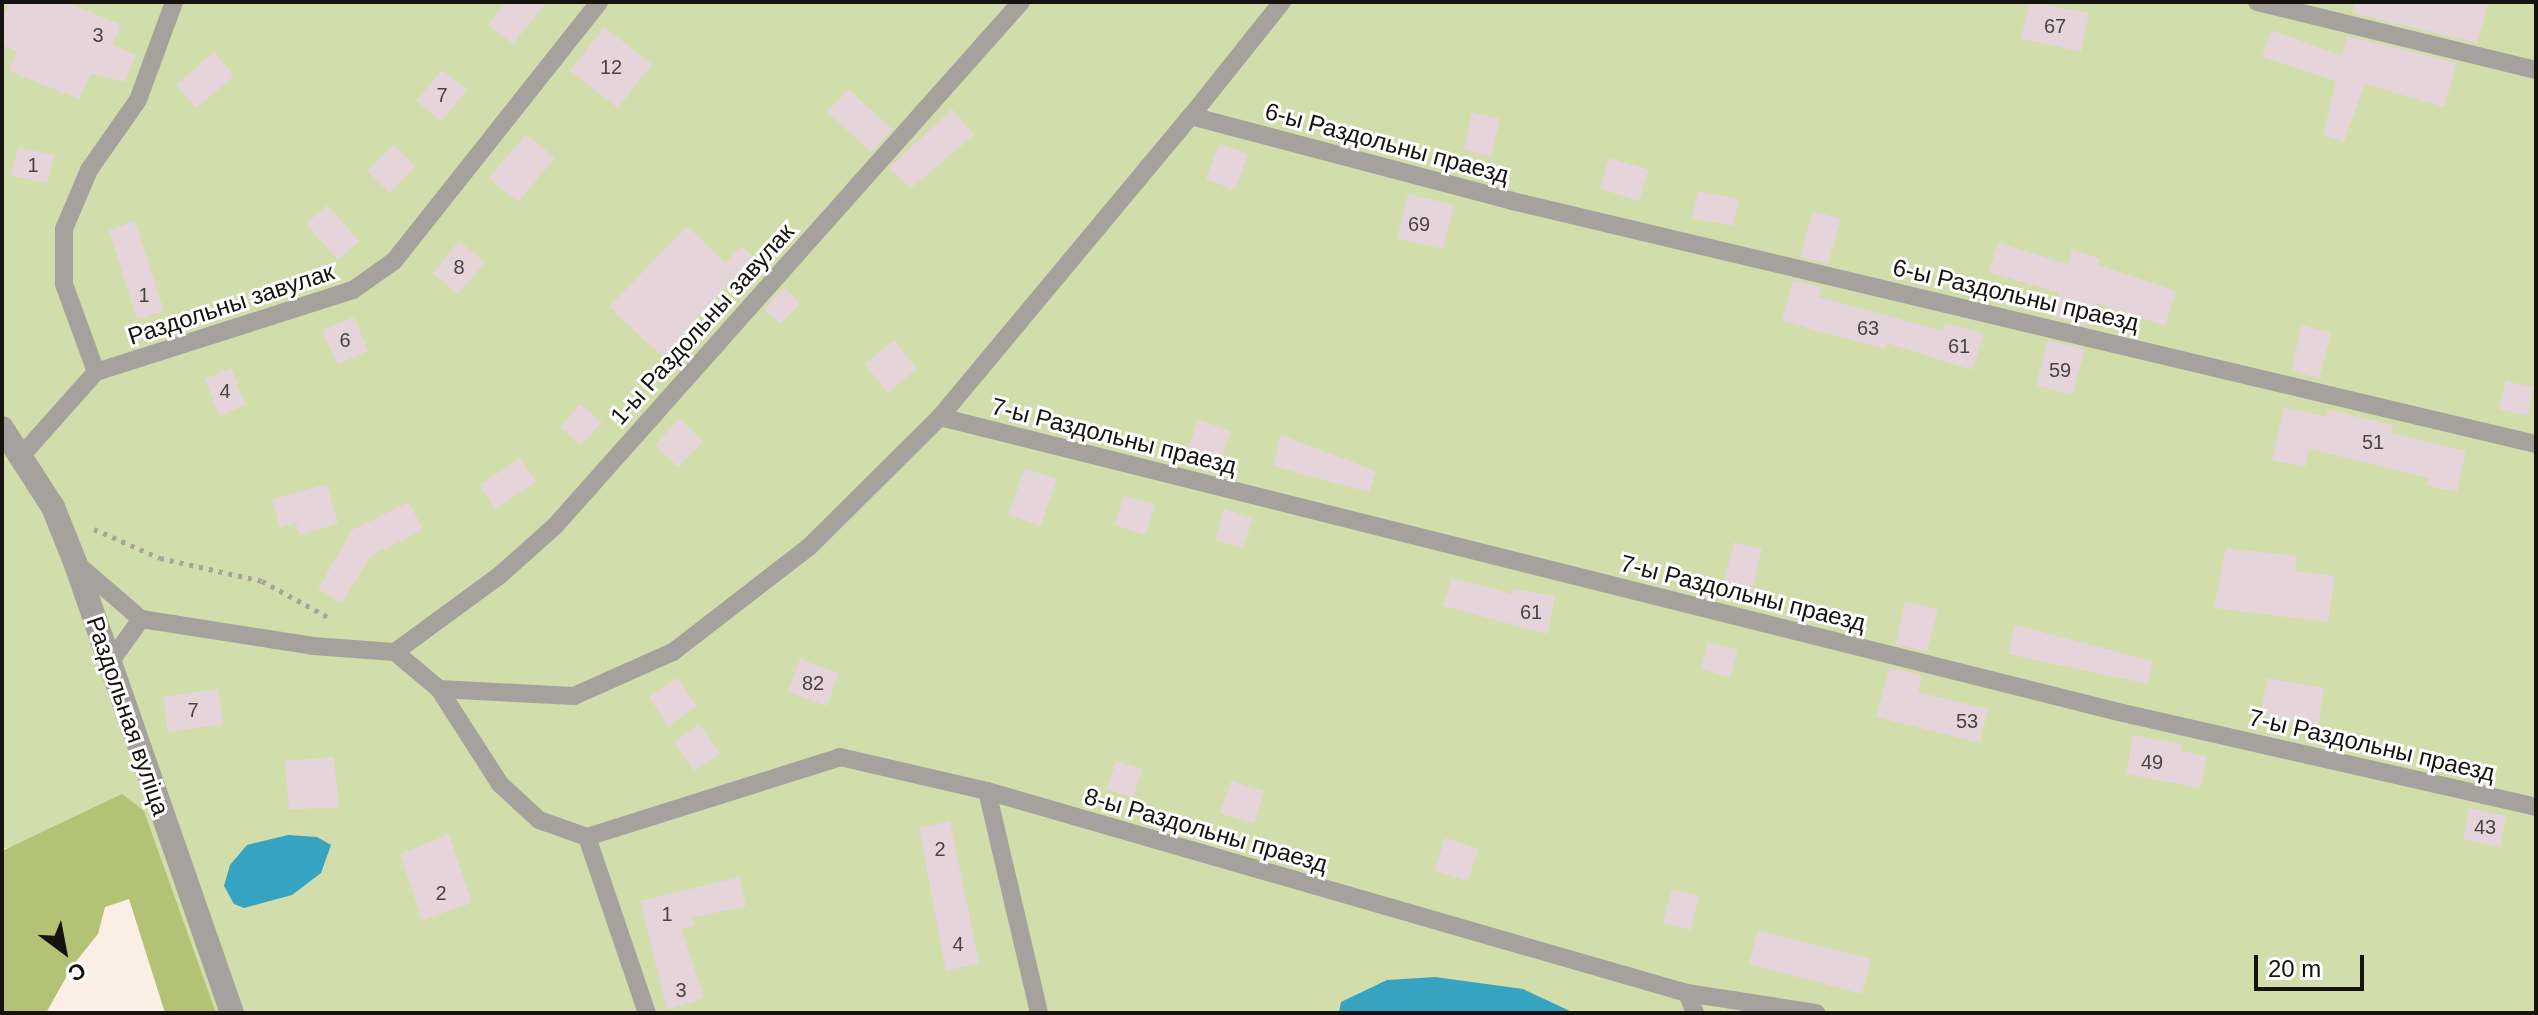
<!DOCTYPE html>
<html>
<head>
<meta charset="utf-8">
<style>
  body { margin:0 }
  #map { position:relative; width:2538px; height:1015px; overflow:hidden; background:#fbefe5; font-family:Helvetica,sans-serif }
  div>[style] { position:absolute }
  .green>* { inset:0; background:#d1ddab }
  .forest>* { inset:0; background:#b3c274 }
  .water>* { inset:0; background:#36a4c0 }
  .building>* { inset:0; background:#e5d5db }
  .path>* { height:5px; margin-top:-2.5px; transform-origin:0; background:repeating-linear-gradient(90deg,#aba29a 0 4px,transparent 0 10px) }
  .lane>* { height:18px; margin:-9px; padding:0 9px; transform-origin:9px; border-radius:9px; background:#a5a29d }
  .street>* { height:24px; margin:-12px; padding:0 12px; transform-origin:12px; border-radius:12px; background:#a5a29d }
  span { translate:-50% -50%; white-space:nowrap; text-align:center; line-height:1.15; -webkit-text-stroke:6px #fff; paint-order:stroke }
  .number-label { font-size:20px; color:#4a4342 }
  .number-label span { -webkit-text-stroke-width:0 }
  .street-label { font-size:24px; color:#16120f }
  .frame { position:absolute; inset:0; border:4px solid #16120f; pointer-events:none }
  .north { position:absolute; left:24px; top:911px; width:80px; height:80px; -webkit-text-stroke:6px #fff; paint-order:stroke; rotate:148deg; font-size:22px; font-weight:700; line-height:32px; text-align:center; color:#16120f }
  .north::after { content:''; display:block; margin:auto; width:28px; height:36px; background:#16120f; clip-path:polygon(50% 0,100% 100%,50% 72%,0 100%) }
  .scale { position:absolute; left:2254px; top:955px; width:110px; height:36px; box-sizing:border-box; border:4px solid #16120f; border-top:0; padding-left:10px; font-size:24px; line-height:28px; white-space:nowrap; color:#16120f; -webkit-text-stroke:6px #fff; paint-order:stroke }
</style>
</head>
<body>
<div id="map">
  <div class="green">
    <i style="clip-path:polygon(2px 2px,2536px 2px,2536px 1013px,207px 1013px,145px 817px,2px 849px)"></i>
  </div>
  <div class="forest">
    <i style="clip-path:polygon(122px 794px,144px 811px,216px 1013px,165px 1013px,129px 899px,105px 907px,98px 934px,73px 965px,46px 1013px,2px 1013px,2px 851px)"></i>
  </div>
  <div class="water">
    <i style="clip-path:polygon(288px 835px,317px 837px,331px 845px,321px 873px,292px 895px,244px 908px,234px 904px,224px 886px,230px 865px,247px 845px)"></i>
    <i style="clip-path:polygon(1435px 977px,1523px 989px,1574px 1013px,1339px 1013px,1341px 1002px,1387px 980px)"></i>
  </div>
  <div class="building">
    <i style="clip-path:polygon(10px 2px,66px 2px,121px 25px,113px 45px,136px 55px,125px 82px,91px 73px,79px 99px,9px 71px,17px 51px,2px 45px,2px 20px)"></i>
    <i style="clip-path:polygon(506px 2px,547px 2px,513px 44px,488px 24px)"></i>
    <i style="clip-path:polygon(2030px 2px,2089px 13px,2081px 52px,2021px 38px)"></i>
    <i style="clip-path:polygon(2355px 2px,2489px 2px,2477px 43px,2352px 13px)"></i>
    <i style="clip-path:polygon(604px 27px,652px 64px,618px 108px,570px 71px)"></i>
    <i style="clip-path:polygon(2271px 30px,2342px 56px,2347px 36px,2457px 63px,2444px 107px,2365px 84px,2344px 141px,2323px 135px,2336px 81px,2262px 57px)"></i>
    <i style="clip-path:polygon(214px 52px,234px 76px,196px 108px,176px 85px)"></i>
    <i style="clip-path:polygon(442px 70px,467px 90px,441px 121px,416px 101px)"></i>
    <i style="clip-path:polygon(848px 89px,892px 129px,871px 152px,827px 112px)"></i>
    <i style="clip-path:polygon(952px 109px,974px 135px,911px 188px,889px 168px)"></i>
    <i style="clip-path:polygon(1472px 112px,1500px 119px,1491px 157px,1464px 149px)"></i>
    <i style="clip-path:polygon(526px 134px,555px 158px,518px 202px,489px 178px)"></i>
    <i style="clip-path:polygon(1219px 144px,1248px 154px,1235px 190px,1206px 179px)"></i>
    <i style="clip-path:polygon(394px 145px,416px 167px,389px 193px,367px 171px)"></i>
    <i style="clip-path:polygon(18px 147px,54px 155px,47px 184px,11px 175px)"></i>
    <i style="clip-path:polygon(1609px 158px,1649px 170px,1639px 201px,1600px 189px)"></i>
    <i style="clip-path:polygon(1698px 191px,1739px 199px,1733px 226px,1692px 218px)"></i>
    <i style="clip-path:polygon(1408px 194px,1454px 205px,1443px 249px,1397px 238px)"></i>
    <i style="clip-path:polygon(327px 205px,359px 241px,338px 260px,306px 224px)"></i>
    <i style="clip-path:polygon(1813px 211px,1841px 219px,1828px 264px,1800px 257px)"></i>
    <i style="clip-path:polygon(135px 221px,164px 311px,137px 319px,109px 230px)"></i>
    <i style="clip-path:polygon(687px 226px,725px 263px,741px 246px,766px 270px,747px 292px,733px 278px,663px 357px,609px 307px)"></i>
    <i style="clip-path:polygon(459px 241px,485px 262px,458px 294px,433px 273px)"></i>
    <i style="clip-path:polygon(1998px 243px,2068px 264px,2072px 250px,2100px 259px,2098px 265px,2176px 291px,2165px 326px,2097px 303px,2091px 326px,2054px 317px,2059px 293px,1989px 272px)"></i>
    <i style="clip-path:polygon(1793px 280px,1822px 287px,1819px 297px,1943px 331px,1945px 323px,1984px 334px,1972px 370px,1887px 343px,1885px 349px,1782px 321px)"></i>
    <i style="clip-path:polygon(784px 287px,800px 303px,780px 324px,764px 309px)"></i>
    <i style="clip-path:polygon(354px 317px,368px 351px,338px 364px,322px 330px)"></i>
    <i style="clip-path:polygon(2301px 325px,2331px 333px,2319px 379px,2292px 370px)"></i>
    <i style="clip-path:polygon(894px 340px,917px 369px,888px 393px,865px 364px)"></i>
    <i style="clip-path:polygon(2048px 340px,2085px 349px,2072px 395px,2036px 385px)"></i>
    <i style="clip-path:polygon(231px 368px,245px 405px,219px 416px,205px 379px)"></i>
    <i style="clip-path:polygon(2506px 381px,2533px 387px,2527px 416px,2499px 409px)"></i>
    <i style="clip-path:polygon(580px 404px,602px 422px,581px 445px,560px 427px)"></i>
    <i style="clip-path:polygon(2284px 407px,2326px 417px,2328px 410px,2393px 425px,2391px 433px,2466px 451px,2457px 492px,2428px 486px,2429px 478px,2309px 449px,2305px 467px,2272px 460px)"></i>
    <i style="clip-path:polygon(680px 418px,703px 442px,678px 467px,655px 445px)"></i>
    <i style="clip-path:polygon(1198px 420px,1231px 431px,1221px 461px,1188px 450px)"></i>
    <i style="clip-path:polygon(1281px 435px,1376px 471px,1369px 492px,1273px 466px)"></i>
    <i style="clip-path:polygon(520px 458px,536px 482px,495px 509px,480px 485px)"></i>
    <i style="clip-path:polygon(1025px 468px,1057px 479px,1041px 526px,1008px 515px)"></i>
    <i style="clip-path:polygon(327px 484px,338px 524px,300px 535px,296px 523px,280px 528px,272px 499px)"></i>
    <i style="clip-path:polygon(1124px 496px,1155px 504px,1146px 535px,1115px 525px)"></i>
    <i style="clip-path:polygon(409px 502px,423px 530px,370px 556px,342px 603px,318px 589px,352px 530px)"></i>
    <i style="clip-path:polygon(1224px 509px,1253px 518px,1243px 548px,1215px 540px)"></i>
    <i style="clip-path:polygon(1734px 542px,1762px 549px,1752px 590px,1724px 583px)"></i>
    <i style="clip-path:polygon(2226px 548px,2297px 556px,2295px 571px,2335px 576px,2328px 622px,2214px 608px)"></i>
    <i style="clip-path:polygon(1452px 578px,1512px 594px,1513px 589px,1555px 596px,1548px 634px,1443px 606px)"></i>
    <i style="clip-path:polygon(1905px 602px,1938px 609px,1927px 652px,1896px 644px)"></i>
    <i style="clip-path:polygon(2015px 625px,2153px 661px,2148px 684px,2008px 654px)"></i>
    <i style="clip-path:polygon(1708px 642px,1738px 650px,1730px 677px,1701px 669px)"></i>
    <i style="clip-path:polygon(800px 659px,839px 673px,827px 706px,788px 692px)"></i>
    <i style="clip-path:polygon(1890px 667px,1922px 675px,1918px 692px,1988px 709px,1980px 743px,1876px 717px)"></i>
    <i style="clip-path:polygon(678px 678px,697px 706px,668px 726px,649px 697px)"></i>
    <i style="clip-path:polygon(2267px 678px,2324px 688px,2318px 726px,2260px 716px)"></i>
    <i style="clip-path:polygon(218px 689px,223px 724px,168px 732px,163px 697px)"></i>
    <i style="clip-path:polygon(699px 724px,720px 753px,695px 771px,674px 742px)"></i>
    <i style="clip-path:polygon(2133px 735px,2182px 744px,2180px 751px,2207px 756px,2200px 788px,2126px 774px)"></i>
    <i style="clip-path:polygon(334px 757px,339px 808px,289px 809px,285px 761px)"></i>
    <i style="clip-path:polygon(1116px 761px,1142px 769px,1133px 798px,1107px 789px)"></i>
    <i style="clip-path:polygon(1231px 781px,1264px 791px,1254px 824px,1220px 813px)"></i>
    <i style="clip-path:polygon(2469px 808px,2506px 816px,2500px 847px,2463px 839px)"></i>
    <i style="clip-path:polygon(950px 821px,979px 963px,946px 971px,919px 828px)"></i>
    <i style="clip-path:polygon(449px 834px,472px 903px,422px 920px,400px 854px)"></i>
    <i style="clip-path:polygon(1445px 838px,1478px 849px,1468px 881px,1435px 871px)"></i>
    <i style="clip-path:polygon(740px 877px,746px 906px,692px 918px,694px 926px,681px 929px,704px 998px,667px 1010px,640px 901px)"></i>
    <i style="clip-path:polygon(1672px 889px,1699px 896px,1691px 930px,1663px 923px)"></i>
    <i style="clip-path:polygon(1758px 930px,1871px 959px,1862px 994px,1749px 964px)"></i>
  </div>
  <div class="path">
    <i style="left:94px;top:529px;width:72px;rotate:23.7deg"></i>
    <i style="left:160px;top:558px;width:105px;rotate:12.7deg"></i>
    <i style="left:262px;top:581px;width:77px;rotate:28.6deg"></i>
  </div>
  <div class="lane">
    <i style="left:2257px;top:2px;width:287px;rotate:13.7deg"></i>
    <i style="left:1191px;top:116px;width:146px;rotate:-51.4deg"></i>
    <i style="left:96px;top:372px;width:94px;rotate:-110deg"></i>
    <i style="left:64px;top:284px;width:55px;rotate:-90deg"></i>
    <i style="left:64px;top:229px;width:64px;rotate:-67deg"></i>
    <i style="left:89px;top:170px;width:85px;rotate:-55deg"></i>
    <i style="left:138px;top:100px;width:104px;rotate:-69.8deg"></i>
    <i style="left:940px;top:417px;width:1219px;rotate:14.05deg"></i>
    <i style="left:2123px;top:713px;width:424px;rotate:12.8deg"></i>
    <i style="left:22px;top:455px;width:111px;rotate:-48.3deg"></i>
    <i style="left:96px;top:372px;width:270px;rotate:-17.7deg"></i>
    <i style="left:353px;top:290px;width:50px;rotate:-35.3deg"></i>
    <i style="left:394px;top:261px;width:330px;rotate:-51.6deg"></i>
    <i style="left:77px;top:564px;width:84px;rotate:40.7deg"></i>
    <i style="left:141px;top:619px;width:174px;rotate:8.9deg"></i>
    <i style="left:313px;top:646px;width:82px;rotate:4.2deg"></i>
    <i style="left:395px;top:652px;width:57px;rotate:40.1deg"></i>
    <i style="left:439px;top:689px;width:113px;rotate:57.3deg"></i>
    <i style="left:500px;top:784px;width:53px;rotate:42.7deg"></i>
    <i style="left:539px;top:820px;width:51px;rotate:19.5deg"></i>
    <i style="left:587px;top:837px;width:186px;rotate:71.2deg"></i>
    <i style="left:395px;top:652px;width:129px;rotate:-36.2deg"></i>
    <i style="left:499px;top:576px;width:75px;rotate:-41.8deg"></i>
    <i style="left:555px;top:526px;width:701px;rotate:-48.35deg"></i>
    <i style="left:108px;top:665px;width:57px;rotate:-54.3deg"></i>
    <i style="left:439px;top:689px;width:135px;rotate:3deg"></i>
    <i style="left:574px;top:696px;width:108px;rotate:-24deg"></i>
    <i style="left:673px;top:652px;width:172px;rotate:-37.7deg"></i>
    <i style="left:809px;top:547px;width:185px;rotate:-44.8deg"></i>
    <i style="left:940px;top:417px;width:392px;rotate:-50.2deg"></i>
    <i style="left:1191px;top:116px;width:332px;rotate:14.8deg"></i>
    <i style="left:1512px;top:201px;width:1052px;rotate:13.35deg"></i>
    <i style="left:987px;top:791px;width:228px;rotate:76.8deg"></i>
    <i style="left:587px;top:837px;width:265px;rotate:-17.5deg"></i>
    <i style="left:840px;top:757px;width:151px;rotate:13deg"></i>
    <i style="left:987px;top:791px;width:729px;rotate:16.1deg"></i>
    <i style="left:1687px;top:993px;width:131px;rotate:8.8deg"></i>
    <i style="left:1687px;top:993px;width:22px;rotate:68deg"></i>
  </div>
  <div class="street">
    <i style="left:2px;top:428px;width:94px;rotate:57.2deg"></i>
    <i style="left:53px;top:507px;width:59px;rotate:68.2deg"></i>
    <i style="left:75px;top:562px;width:478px;rotate:70.8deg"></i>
  </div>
  <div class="number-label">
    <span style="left:2055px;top:26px">67</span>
    <span style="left:98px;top:35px">3</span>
    <span style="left:611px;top:67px">12</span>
    <span style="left:442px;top:95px">7</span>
    <span style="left:33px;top:165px">1</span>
    <span style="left:1419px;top:224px">69</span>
    <span style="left:459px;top:267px">8</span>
    <span style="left:144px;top:295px">1</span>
    <span style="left:1868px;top:328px">63</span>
    <span style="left:345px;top:340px">6</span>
    <span style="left:1959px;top:346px">61</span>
    <span style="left:2060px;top:370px">59</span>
    <span style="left:225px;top:391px">4</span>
    <span style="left:2373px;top:442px">51</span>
    <span style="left:1531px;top:612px">61</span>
    <span style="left:813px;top:683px">82</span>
    <span style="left:193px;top:710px">7</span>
    <span style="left:1967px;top:721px">53</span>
    <span style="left:2152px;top:762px">49</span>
    <span style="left:2485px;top:827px">43</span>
    <span style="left:940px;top:849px">2</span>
    <span style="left:441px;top:893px">2</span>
    <span style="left:667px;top:914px">1</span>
    <span style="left:958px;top:944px">4</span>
    <span style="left:681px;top:990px">3</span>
  </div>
  <div class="street-label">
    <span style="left:1387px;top:143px;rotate:15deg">6-ы Раздольны праезд</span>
    <span style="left:2016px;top:295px;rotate:13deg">6-ы Раздольны праезд</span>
    <span style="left:231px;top:304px;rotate:-18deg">Раздольны завулак</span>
    <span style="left:702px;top:324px;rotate:-48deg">1-ы Раздольны завулак</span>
    <span style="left:1114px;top:436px;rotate:14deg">7-ы Раздольны праезд</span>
    <span style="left:1743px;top:593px;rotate:14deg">7-ы Раздольны праезд</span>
    <span style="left:128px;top:716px;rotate:71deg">Раздольная вуліца</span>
    <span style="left:2372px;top:745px;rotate:13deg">7-ы Раздольны праезд</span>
    <span style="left:1206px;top:830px;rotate:16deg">8-ы Раздольны праезд</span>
  </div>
  <div class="frame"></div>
  <div class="north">С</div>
  <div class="scale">20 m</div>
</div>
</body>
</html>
